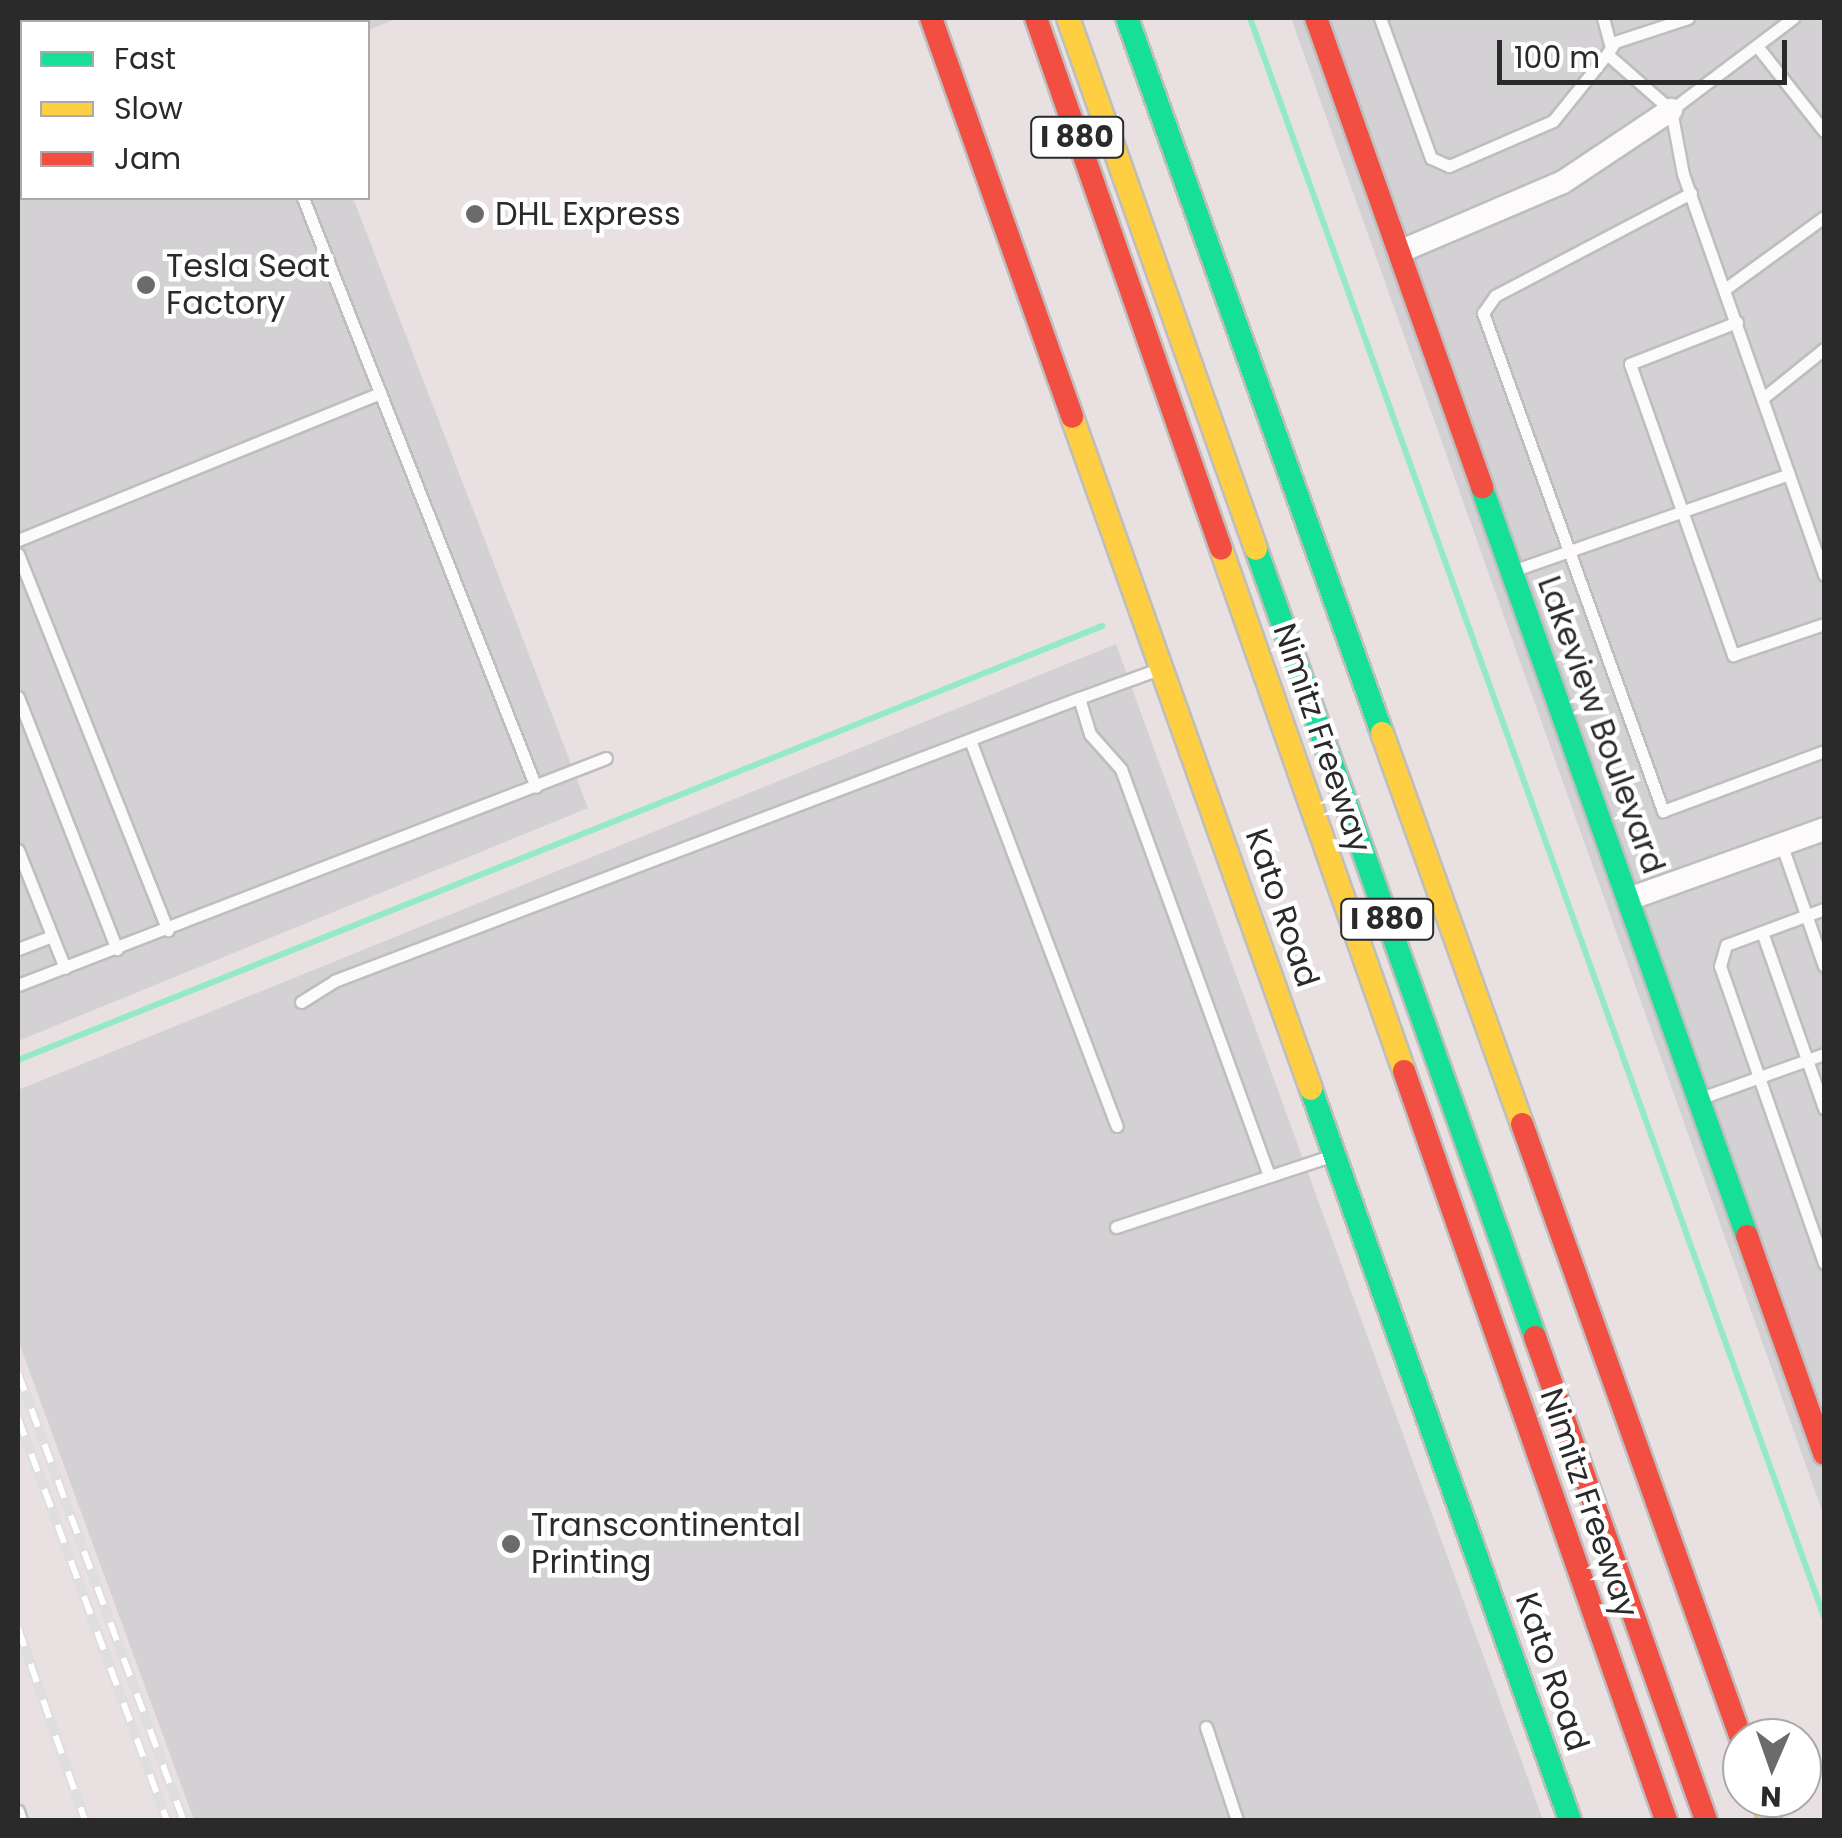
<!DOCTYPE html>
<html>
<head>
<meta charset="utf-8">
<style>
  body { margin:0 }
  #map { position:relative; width:1842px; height:1838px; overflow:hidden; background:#e8e0e1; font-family:Poppins,sans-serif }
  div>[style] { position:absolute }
  .industrial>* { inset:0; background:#d3d1d4 }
  .stream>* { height:6px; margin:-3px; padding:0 3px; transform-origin:3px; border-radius:3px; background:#94eac6 }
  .roads { filter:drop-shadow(2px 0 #bebebe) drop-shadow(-2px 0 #bebebe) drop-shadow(0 2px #bebebe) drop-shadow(0 -2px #bebebe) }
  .lane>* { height:11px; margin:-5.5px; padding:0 5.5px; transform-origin:5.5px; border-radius:5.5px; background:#fcfafa }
  .street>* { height:22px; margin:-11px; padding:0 11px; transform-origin:11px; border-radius:11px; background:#fcfafa }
  .fast>* { height:22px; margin:-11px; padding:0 11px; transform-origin:11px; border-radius:11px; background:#16e098 }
  .slow>* { height:22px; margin:-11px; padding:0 11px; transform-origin:11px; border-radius:11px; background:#ffcf43 }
  .jam>* { height:22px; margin:-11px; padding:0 11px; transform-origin:11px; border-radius:11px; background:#f24e42 }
  .rail>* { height:10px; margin-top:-5px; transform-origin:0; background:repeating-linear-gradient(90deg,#fff 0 19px,#dedede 0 38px); box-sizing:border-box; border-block:2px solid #dedede }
  .dots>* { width:28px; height:28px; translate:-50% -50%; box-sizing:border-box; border:5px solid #fff; border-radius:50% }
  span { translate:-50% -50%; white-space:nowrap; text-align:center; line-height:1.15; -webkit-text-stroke:9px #fff; paint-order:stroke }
  .shield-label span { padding:2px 8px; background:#fff; border:2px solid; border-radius:8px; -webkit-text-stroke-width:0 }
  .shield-label { font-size:30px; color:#2a2a2a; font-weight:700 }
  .poi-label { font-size:32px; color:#2a2a2a }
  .left { translate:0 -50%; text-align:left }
  .street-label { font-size:32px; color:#2a2a2a }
  .frame { position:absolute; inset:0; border:20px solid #2a2a2a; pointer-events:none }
  .legend { position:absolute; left:20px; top:20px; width:350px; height:180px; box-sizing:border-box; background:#fff; border:2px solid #aaa; margin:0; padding:12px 18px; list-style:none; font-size:30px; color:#2a2a2a }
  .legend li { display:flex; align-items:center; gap:20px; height:50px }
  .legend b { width:50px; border:2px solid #aaa }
  .north { position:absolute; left:1722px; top:1718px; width:100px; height:100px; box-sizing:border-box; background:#fff; border:2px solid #aaa; border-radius:50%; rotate:182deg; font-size:28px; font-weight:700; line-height:40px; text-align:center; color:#2a2a2a }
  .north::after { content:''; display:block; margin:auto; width:35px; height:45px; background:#6c6a6a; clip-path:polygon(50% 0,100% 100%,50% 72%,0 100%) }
  .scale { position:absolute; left:1497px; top:40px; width:290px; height:45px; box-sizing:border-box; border:5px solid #2a2a2a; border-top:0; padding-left:12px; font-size:30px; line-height:35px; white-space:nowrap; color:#2a2a2a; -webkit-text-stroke:8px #fff; paint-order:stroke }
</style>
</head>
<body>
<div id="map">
  <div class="industrial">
    <i style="clip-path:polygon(18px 18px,399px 18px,368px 30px,368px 22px,22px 22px,22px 198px,353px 198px,588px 808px,18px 1041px)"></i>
    <i style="clip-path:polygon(1291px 18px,1824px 18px,1824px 1516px)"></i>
    <i style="clip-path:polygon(1116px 644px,1543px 1820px,194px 1820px,18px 1340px,18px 1090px)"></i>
  </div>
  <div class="stream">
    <i style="left:1250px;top:18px;width:1699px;rotate:70.25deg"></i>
    <i style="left:18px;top:1060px;width:1168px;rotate:-21.82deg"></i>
  </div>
  <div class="roads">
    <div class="lane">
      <i style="left:265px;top:18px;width:4px;rotate:63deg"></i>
      <i style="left:1380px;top:18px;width:149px;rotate:70deg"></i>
      <i style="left:1431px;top:158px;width:20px;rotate:24deg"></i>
      <i style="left:1449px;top:166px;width:113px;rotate:-23.4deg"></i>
      <i style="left:1553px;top:121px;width:86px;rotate:-51.1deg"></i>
      <i style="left:1603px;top:18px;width:31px;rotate:75deg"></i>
      <i style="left:1688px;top:18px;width:77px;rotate:161.8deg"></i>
      <i style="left:1615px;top:42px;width:14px;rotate:124deg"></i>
      <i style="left:1607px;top:54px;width:85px;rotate:41.2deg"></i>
      <i style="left:1671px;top:110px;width:65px;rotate:79.4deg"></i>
      <i style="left:1683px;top:174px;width:425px;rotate:70.6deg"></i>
      <i style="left:237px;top:22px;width:11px;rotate:-22deg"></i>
      <i style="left:1757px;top:46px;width:108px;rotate:51.8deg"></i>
      <i style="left:1671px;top:110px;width:153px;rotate:-37deg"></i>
      <i style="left:1691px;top:193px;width:221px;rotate:152.3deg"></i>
      <i style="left:1495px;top:296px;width:21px;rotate:125deg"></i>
      <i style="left:1483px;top:313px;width:530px;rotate:70.13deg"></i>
      <i style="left:1663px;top:811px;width:172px;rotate:-20.4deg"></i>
      <i style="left:303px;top:198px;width:633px;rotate:68.42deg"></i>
      <i style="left:1725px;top:289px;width:122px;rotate:-36deg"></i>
      <i style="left:1737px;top:322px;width:115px;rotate:158.6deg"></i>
      <i style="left:1630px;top:364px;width:309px;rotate:70.5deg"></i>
      <i style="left:1733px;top:655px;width:96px;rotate:-18.8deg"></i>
      <i style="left:1763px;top:398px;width:78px;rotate:-38.8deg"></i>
      <i style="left:18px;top:540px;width:391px;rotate:-22.1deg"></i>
      <i style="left:18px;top:554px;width:405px;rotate:68.3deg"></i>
      <i style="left:1515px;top:570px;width:290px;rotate:-19.3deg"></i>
      <i style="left:1156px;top:670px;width:82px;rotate:160deg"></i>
      <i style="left:1079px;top:698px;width:38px;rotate:73deg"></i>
      <i style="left:1090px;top:734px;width:47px;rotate:48.5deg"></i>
      <i style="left:1121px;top:769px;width:433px;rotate:70deg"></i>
      <i style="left:18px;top:697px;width:271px;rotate:68.6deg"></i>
      <i style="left:970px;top:740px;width:413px;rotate:69.2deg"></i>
      <i style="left:1782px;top:846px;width:127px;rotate:70.7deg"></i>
      <i style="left:18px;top:850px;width:127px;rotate:68.3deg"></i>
      <i style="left:1824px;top:909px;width:104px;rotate:159.8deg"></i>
      <i style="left:1726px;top:945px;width:22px;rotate:106deg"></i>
      <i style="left:1720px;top:966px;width:315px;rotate:70.7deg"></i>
      <i style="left:1762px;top:932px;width:187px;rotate:70.6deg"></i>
      <i style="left:18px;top:949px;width:36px;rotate:-21deg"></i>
      <i style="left:18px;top:985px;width:630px;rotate:-21.11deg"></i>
      <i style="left:301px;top:1002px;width:39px;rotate:-32deg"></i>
      <i style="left:334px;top:981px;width:797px;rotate:-20.8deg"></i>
      <i style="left:1701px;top:1098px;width:131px;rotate:-19.7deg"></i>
      <i style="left:1116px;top:1227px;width:226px;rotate:-18.3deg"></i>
      <i style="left:1206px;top:1727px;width:98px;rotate:71.6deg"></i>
      <i style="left:18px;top:1811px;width:9px;rotate:72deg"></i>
    </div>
    <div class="street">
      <i style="left:1399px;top:252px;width:178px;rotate:-23.1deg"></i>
      <i style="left:1563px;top:182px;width:130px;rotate:-33.7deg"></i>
      <i style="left:1629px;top:899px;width:207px;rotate:-19.7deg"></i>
    </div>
    <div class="fast">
      <i style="left:1127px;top:18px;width:759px;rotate:70.37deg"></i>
      <i style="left:1482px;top:488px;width:794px;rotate:70.49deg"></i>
      <i style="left:1256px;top:549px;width:836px;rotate:70.5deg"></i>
      <i style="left:1311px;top:1089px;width:776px;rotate:70.49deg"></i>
    </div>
    <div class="slow">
      <i style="left:1068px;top:18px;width:563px;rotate:70.5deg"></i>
      <i style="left:1072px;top:417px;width:713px;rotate:70.42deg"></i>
      <i style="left:1221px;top:549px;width:553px;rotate:70.68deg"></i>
      <i style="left:1382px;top:733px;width:415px;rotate:70.3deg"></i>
      <i style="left:1762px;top:1798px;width:23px;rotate:70deg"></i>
    </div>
    <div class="jam">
      <i style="left:931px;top:18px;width:423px;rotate:70.5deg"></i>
      <i style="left:1036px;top:18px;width:562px;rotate:70.79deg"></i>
      <i style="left:1316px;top:18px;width:498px;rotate:70.5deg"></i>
      <i style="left:1404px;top:1071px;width:794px;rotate:70.72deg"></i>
      <i style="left:1522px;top:1124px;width:655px;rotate:70.38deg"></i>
      <i style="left:1747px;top:1236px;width:231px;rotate:70.5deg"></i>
      <i style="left:1535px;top:1337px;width:512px;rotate:70.5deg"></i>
    </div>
  </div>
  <div class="rail">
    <i style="left:18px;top:1373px;width:476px;rotate:69.7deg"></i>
    <i style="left:18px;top:1418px;width:429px;rotate:69.7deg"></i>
    <i style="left:18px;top:1628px;width:203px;rotate:70.8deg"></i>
  </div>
  <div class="dots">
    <i style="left:475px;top:214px;background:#6c6a6a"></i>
    <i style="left:146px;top:285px;background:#6c6a6a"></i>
    <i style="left:511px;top:1544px;background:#6c6a6a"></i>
  </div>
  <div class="shield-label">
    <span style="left:1077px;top:137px">I 880</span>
    <span style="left:1387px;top:919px">I 880</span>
  </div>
  <div class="poi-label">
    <span class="left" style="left:495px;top:214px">DHL Express</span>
    <span class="left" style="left:166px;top:285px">Tesla Seat<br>Factory</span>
    <span class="left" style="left:531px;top:1544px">Transcontinental<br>Printing</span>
  </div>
  <div class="street-label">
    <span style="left:1601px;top:725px;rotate:70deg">Lakeview Boulevard</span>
    <span style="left:1322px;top:738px;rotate:71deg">Nimitz Freeway</span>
    <span style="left:1282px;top:908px;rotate:71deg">Kato Road</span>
    <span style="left:1589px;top:1503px;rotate:71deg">Nimitz Freeway</span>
    <span style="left:1552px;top:1672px;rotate:71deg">Kato Road</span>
  </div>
  <div class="frame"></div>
  <ul class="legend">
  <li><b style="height:12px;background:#16e098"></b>Fast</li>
  <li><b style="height:12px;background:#ffcf43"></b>Slow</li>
  <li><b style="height:12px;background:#f24e42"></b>Jam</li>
  </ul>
  <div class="north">N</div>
  <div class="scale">100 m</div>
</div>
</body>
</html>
